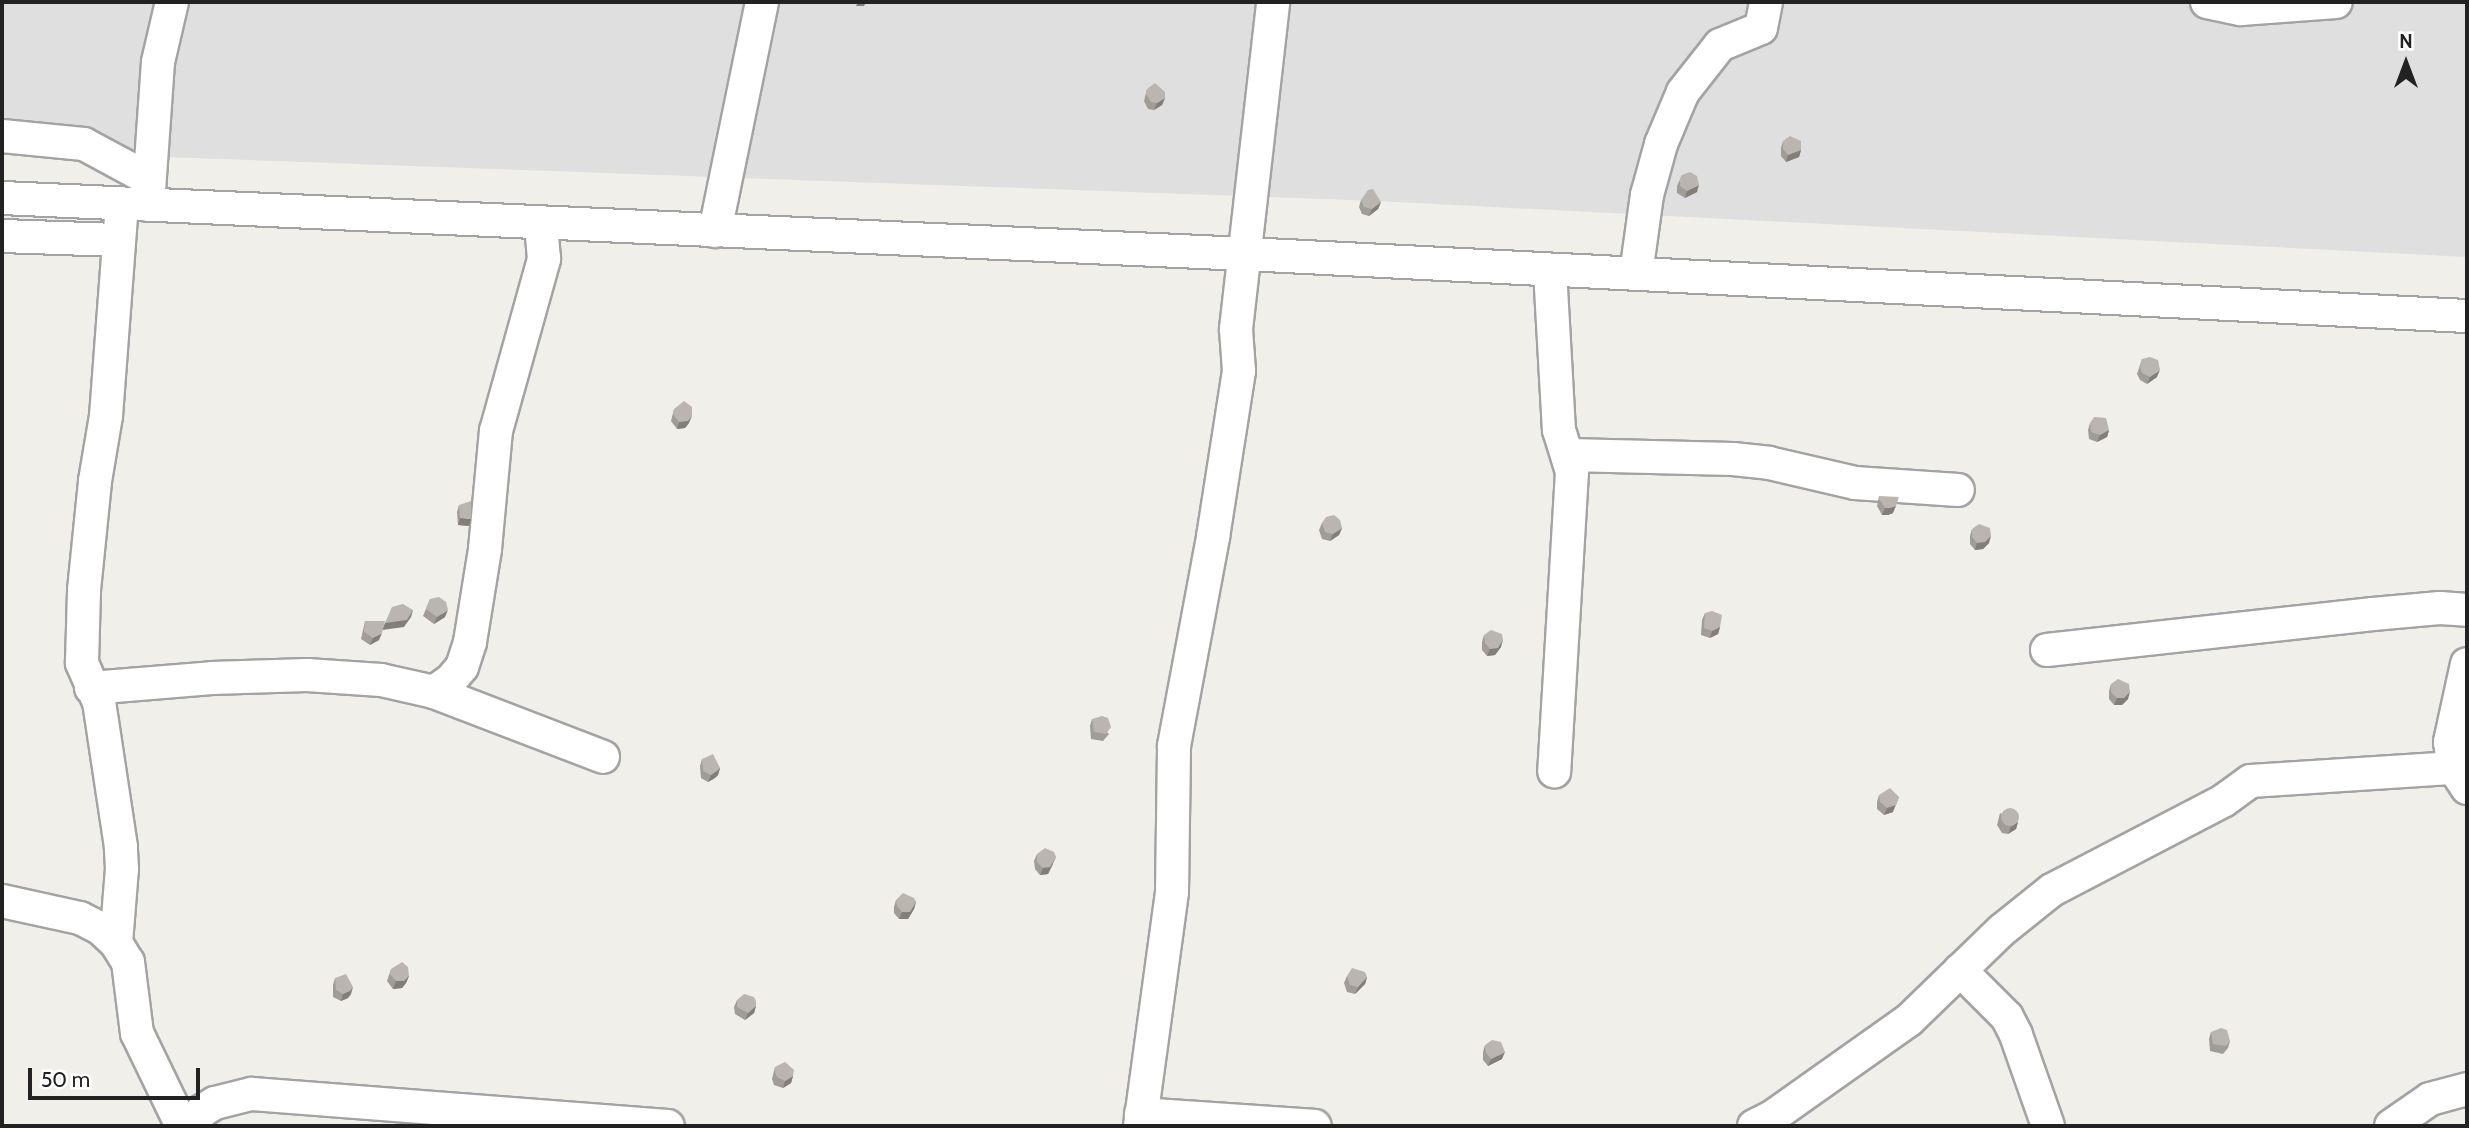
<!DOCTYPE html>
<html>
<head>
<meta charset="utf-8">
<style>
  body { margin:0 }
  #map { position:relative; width:2469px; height:1128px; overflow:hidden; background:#f1efea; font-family:Cabin,sans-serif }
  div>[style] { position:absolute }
  .residential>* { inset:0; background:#e0dfdf }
  .roads { filter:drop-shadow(2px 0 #a3a3a3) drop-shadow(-2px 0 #a3a3a3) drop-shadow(0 2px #a3a3a3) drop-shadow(0 -2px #a3a3a3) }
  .minor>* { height:32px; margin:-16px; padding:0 16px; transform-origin:16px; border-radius:16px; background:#fff }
  .wall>* { inset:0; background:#a09c96 }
  .shaded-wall>* { inset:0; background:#827f7a }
  .building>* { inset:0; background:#bab5af }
  .round { border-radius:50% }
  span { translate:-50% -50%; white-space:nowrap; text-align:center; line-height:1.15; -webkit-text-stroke:7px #fff; paint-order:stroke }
  .frame { position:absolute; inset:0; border:4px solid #222; pointer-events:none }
  .north { position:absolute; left:2371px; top:28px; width:70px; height:70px; -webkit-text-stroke:5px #fff; paint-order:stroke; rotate:0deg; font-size:19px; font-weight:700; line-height:28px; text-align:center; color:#222 }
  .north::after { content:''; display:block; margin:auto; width:24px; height:32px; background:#222; clip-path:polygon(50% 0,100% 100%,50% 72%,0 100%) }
  .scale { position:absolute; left:28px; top:1068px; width:172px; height:32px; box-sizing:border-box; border:4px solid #222; border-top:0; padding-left:9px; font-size:21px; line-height:24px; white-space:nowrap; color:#222; -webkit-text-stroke:5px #fff; paint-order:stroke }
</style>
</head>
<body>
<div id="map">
  <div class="residential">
    <i style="clip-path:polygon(2px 2px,2467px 2px,2467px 257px,1377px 201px,2px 151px)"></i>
  </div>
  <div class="roads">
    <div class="minor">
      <i style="left:2207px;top:2px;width:35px;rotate:12deg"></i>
      <i style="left:2241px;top:9px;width:95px;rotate:-4.2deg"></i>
      <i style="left:2px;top:136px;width:82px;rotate:5.6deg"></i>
      <i style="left:84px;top:144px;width:74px;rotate:28.3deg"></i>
      <i style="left:2px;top:198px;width:1245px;rotate:2.58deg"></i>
      <i style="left:1246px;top:254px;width:1223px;rotate:2.91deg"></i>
      <i style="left:148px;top:205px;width:143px;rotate:-86deg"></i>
      <i style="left:158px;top:62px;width:62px;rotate:-76.9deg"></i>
      <i style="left:715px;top:231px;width:234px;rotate:-78.4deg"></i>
      <i style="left:2px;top:236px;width:117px;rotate:2deg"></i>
      <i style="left:1550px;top:270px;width:160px;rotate:86.8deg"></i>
      <i style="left:1559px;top:430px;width:44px;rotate:72.8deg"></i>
      <i style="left:1572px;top:472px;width:300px;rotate:93.4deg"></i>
      <i style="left:1636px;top:274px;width:80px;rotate:-82.1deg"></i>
      <i style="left:1647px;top:195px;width:53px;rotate:-74.6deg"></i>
      <i style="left:1661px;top:144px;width:56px;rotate:-67.1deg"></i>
      <i style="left:1683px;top:92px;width:60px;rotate:-51.8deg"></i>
      <i style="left:1720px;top:45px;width:44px;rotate:-22.5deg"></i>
      <i style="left:1761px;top:28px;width:26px;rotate:-79deg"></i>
      <i style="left:1569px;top:455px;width:164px;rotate:1.4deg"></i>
      <i style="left:1733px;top:459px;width:36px;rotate:6deg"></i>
      <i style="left:1769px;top:463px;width:88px;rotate:13.1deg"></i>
      <i style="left:1855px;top:483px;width:103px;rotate:3.9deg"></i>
      <i style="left:2047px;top:650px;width:328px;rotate:-6.3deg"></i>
      <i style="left:2373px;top:614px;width:67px;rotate:-5.1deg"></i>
      <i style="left:2440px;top:608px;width:27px;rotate:4deg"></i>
      <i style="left:2467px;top:664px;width:80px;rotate:102.3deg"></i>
      <i style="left:2450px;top:742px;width:26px;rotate:81deg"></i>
      <i style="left:2454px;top:768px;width:24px;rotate:57deg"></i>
      <i style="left:91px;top:688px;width:121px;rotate:-4.7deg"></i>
      <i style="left:212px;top:678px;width:95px;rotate:-1.8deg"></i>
      <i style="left:307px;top:675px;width:74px;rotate:3.9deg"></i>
      <i style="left:381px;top:680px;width:54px;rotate:12.8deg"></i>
      <i style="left:434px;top:692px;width:181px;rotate:21deg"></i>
      <i style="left:434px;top:692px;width:21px;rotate:-35deg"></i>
      <i style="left:451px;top:680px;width:17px;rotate:-50deg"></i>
      <i style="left:462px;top:667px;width:26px;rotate:-72deg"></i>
      <i style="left:470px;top:642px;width:94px;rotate:-80.8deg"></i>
      <i style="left:485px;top:549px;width:119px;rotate:-84.7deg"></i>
      <i style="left:496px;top:431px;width:179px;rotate:-74.4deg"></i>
      <i style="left:544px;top:259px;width:36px;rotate:-95deg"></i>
      <i style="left:2px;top:901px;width:80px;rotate:12.3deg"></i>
      <i style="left:80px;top:918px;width:22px;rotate:27deg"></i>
      <i style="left:100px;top:928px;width:22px;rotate:43deg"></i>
      <i style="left:116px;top:943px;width:22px;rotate:58deg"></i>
      <i style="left:128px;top:962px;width:72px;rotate:82.8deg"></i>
      <i style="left:137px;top:1033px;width:103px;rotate:64.2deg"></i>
      <i style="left:116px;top:943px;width:74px;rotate:-85.4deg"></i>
      <i style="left:122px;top:869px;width:22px;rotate:-93deg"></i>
      <i style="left:121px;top:847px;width:147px;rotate:-98.6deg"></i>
      <i style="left:99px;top:702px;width:43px;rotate:-113.6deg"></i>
      <i style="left:82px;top:663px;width:73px;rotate:-88.4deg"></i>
      <i style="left:84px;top:590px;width:110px;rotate:-84.2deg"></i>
      <i style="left:95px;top:481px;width:66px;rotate:-80.4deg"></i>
      <i style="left:106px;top:416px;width:213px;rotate:-85.7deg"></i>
      <i style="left:1960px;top:970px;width:66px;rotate:45deg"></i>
      <i style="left:2007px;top:1017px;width:20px;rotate:63deg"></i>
      <i style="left:2016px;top:1035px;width:96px;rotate:70.6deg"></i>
      <i style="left:1141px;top:1114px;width:174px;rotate:3.9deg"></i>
      <i style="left:190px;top:1126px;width:19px;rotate:-51deg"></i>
      <i style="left:202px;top:1111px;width:15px;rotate:-32deg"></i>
      <i style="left:215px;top:1103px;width:38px;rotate:-14deg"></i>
      <i style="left:252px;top:1094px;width:417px;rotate:4.4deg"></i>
      <i style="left:1140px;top:1126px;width:236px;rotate:-82.2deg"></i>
      <i style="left:1172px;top:892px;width:146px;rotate:-89.2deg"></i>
      <i style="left:1174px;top:746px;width:213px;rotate:-79.4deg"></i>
      <i style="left:1213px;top:537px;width:168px;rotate:-81.1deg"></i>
      <i style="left:1239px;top:371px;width:42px;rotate:-94.1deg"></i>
      <i style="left:1236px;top:329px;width:329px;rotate:-83.5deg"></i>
      <i style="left:1754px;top:1126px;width:20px;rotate:-27deg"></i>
      <i style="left:1772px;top:1117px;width:168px;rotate:-35.3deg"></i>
      <i style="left:1909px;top:1020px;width:129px;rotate:-44.1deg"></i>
      <i style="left:2002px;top:930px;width:64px;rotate:-38.7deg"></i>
      <i style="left:2052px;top:890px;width:193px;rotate:-27.5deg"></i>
      <i style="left:2223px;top:801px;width:34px;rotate:-36deg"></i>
      <i style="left:2251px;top:781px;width:203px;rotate:-3.7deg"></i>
      <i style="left:2391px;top:1126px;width:47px;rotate:-34.7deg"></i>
      <i style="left:2430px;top:1099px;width:38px;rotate:-15deg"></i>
    </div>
  </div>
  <div class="wall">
    <i style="clip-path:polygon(1147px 89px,1165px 98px,1162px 105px,1154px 110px,1148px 109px,1144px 101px)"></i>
    <i style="clip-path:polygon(1783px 141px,1801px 150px,1799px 157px,1786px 162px,1781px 156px,1781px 148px)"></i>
    <i style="clip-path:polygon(1682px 175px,1697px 192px,1685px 198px,1677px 193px,1677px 186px)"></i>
    <i style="clip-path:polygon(1361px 200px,1381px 202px,1378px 209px,1369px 216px,1362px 214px,1359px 207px)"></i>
    <i style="clip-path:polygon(2142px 359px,2157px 377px,2147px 384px,2140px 380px,2137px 374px)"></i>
    <i style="clip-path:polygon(674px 409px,689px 423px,685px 428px,677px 429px,671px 421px)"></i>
    <i style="clip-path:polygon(2090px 423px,2109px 430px,2107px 437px,2097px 442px,2089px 439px,2088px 430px)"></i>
    <i style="clip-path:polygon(1879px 496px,1893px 513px,1888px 515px,1882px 515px,1877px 506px)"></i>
    <i style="clip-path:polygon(459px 505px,469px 526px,458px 525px,457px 512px)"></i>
    <i style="clip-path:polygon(1322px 523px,1342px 528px,1339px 535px,1330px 541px,1322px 539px,1319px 530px)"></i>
    <i style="clip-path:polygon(1972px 529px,1989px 543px,1983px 549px,1975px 550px,1970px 544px,1970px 536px)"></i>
    <i style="clip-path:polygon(430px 599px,445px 617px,434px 624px,423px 616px)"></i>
    <i style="clip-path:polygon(1705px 613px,1720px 627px,1718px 634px,1710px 638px,1701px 635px,1702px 620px)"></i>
    <i style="clip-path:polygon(365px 621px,379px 640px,370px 645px,361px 639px)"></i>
    <i style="clip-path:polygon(1484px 635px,1501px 647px,1495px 655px,1487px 656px,1482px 650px,1482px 642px)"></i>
    <i style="clip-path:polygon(2111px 684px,2128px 699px,2122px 705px,2114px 705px,2109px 699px,2109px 691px)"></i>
    <i style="clip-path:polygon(1092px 719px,1109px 734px,1103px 741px,1091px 739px,1090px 726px)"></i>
    <i style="clip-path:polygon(702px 759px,720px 768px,718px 775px,715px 778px,708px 782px,701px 778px,700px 766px)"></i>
    <i style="clip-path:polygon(1879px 795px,1893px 812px,1884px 815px,1877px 809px,1877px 802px)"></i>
    <i style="clip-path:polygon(2000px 813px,2018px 822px,2016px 829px,2008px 834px,2002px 833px,1997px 825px)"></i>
    <i style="clip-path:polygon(1037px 854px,1053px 864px,1048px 874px,1040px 875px,1035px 869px,1034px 861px)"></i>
    <i style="clip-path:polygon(896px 900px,916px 902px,914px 909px,908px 919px,899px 919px,894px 913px,894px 907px)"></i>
    <i style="clip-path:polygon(391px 969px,409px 976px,406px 983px,402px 988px,393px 989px,387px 981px)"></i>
    <i style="clip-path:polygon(1347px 976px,1367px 977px,1365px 984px,1355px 994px,1347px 992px,1344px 983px)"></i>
    <i style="clip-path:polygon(335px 978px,351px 994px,348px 998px,341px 1001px,333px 997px,333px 985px)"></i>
    <i style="clip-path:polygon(737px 1000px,756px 1006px,754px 1013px,745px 1020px,735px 1014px,734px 1007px)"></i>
    <i style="clip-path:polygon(2211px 1032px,2230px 1041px,2228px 1048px,2223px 1054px,2210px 1051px,2209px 1039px)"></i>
    <i style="clip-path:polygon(1485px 1045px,1502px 1059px,1488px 1066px,1483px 1060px,1483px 1052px)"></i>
    <i style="clip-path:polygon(775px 1067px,793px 1076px,791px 1083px,783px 1088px,774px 1085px,772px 1079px)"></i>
  </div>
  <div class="shaded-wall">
    <i style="clip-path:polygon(858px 2px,866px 2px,864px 6px,856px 6px)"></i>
    <i style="clip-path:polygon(1165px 98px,1162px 105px,1154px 110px,1157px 103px)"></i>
    <i style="clip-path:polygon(1801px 150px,1799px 157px,1786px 162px,1788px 155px)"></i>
    <i style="clip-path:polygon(1699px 185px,1697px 192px,1685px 198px,1687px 191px)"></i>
    <i style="clip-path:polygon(1381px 202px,1378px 209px,1369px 216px,1372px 209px)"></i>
    <i style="clip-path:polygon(2160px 370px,2157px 377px,2147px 384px,2150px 377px)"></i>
    <i style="clip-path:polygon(692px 416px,689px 423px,685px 428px,677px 429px,679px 422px)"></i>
    <i style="clip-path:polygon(2109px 430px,2107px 437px,2097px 442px,2100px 435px)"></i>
    <i style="clip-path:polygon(1896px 506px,1893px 513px,1888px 515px,1882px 515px,1885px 508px)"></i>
    <i style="clip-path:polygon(460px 518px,471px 519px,469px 526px,458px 525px)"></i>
    <i style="clip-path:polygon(1342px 528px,1339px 535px,1330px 541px,1333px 534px)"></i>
    <i style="clip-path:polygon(1991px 536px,1989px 543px,1983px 549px,1975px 550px,1977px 543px)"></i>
    <i style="clip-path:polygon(413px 610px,411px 617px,404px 627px,382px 630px,385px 623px)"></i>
    <i style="clip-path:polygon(448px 610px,445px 617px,434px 624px,437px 617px)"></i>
    <i style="clip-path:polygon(1720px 627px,1718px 634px,1710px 638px,1712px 631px)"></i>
    <i style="clip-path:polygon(382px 633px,379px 640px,370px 645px,373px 638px)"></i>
    <i style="clip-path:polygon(1503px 640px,1501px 647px,1495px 655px,1487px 656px,1490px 649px)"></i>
    <i style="clip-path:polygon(2130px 692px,2128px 699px,2122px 705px,2114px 705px,2117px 698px)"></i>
    <i style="clip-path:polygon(720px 768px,718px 775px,715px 778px,708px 782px,711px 775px)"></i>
    <i style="clip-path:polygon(1899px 797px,1893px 812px,1884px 815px,1887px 808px)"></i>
    <i style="clip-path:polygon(2018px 822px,2016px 829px,2008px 834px,2011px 827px)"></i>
    <i style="clip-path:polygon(1056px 857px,1048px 874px,1040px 875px,1043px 868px)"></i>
    <i style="clip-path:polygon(916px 902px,914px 909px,908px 919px,899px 919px,902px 912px)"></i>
    <i style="clip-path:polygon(409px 976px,406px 983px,402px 988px,393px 989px,396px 981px)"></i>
    <i style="clip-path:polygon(1367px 977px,1365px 984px,1355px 994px,1358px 987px)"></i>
    <i style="clip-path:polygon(353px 987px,351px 994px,348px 998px,341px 1001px,343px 994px)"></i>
    <i style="clip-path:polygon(756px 1006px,754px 1013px,745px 1020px,748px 1013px)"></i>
    <i style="clip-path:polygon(1505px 1052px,1502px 1059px,1488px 1066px,1491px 1059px)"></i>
    <i style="clip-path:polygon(793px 1076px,791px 1083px,783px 1088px,785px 1081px)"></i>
  </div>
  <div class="building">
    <i style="clip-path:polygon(1155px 83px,1165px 92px,1165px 98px,1157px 103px,1151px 102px,1146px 94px,1147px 89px)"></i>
    <i style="clip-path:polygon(1790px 136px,1801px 141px,1801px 150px,1788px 155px,1783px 149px,1783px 141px)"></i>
    <i style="clip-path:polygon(1690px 172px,1697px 176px,1699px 185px,1687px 191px,1680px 186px,1680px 179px,1682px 175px)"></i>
    <i style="clip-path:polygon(1373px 189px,1381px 202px,1372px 209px,1364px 207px,1361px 200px,1368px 190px)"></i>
    <i style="clip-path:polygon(2150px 357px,2158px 360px,2160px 370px,2150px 377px,2142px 373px,2140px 367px,2142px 359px)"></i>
    <i style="clip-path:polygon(684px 401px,692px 407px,692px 416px,688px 421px,679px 422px,673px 414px,674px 409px)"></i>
    <i style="clip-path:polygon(2094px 417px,2106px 418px,2109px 430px,2100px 435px,2091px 432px,2090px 423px)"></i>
    <i style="clip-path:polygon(1879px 496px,1899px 497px,1896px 506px,1890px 508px,1885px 508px,1879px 499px)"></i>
    <i style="clip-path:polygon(471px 501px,471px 519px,460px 518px,459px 505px)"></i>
    <i style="clip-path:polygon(1334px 515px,1340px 520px,1342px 528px,1333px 534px,1325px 532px,1322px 523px,1326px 517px)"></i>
    <i style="clip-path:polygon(1979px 524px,1990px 528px,1991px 536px,1985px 542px,1977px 543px,1972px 537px,1972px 529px)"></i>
    <i style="clip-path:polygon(439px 597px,446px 602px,448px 610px,437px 617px,426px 609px,430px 599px)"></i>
    <i style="clip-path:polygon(403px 604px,413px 610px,407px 620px,385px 623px,392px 607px)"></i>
    <i style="clip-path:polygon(1712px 611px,1722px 615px,1720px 627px,1712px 631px,1704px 628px,1705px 613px)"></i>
    <i style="clip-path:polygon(365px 621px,385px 621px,382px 633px,373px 638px,364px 632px)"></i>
    <i style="clip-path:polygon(1491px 630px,1502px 634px,1503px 640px,1498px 648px,1490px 649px,1485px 643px,1484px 635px)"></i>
    <i style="clip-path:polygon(2118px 679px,2129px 684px,2130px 692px,2124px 698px,2117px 698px,2111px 692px,2111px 684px)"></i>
    <i style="clip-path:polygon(1102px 716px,1108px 718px,1111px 727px,1106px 734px,1094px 732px,1092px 719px)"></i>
    <i style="clip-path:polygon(713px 754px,720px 768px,717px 771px,711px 775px,703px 771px,702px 759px)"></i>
    <i style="clip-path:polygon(1890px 788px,1899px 797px,1896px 805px,1887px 808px,1880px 802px,1879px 795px)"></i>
    <i class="round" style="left:2001px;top:808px;width:18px;height:18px"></i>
    <i style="clip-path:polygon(1045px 848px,1054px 852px,1056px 857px,1050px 867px,1043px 868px,1037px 862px,1037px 854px)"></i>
    <i style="clip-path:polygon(903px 893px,914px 898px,916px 902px,910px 912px,902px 912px,897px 906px,896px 900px)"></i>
    <i style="clip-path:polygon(402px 962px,408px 967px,409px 976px,404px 981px,396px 981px,390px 974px,391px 969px)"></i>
    <i style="clip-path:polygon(1352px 968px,1365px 972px,1367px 977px,1358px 987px,1350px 985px,1347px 976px)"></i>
    <i style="clip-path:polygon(346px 974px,353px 987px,350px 991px,343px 994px,336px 990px,335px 978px)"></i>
    <i style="clip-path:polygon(744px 994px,754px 997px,756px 1001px,756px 1006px,748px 1013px,737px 1007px,737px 1000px)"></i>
    <i style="clip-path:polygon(2221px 1028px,2227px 1030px,2230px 1041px,2226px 1046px,2213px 1044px,2211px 1032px)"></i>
    <i style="clip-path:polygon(1492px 1040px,1501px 1042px,1505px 1052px,1491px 1059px,1486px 1053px,1485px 1045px)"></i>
    <i style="clip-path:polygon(785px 1062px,794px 1070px,793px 1076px,785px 1081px,777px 1077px,775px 1072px,775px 1067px)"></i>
  </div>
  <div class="frame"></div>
  <div class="north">N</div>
  <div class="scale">50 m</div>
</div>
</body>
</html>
